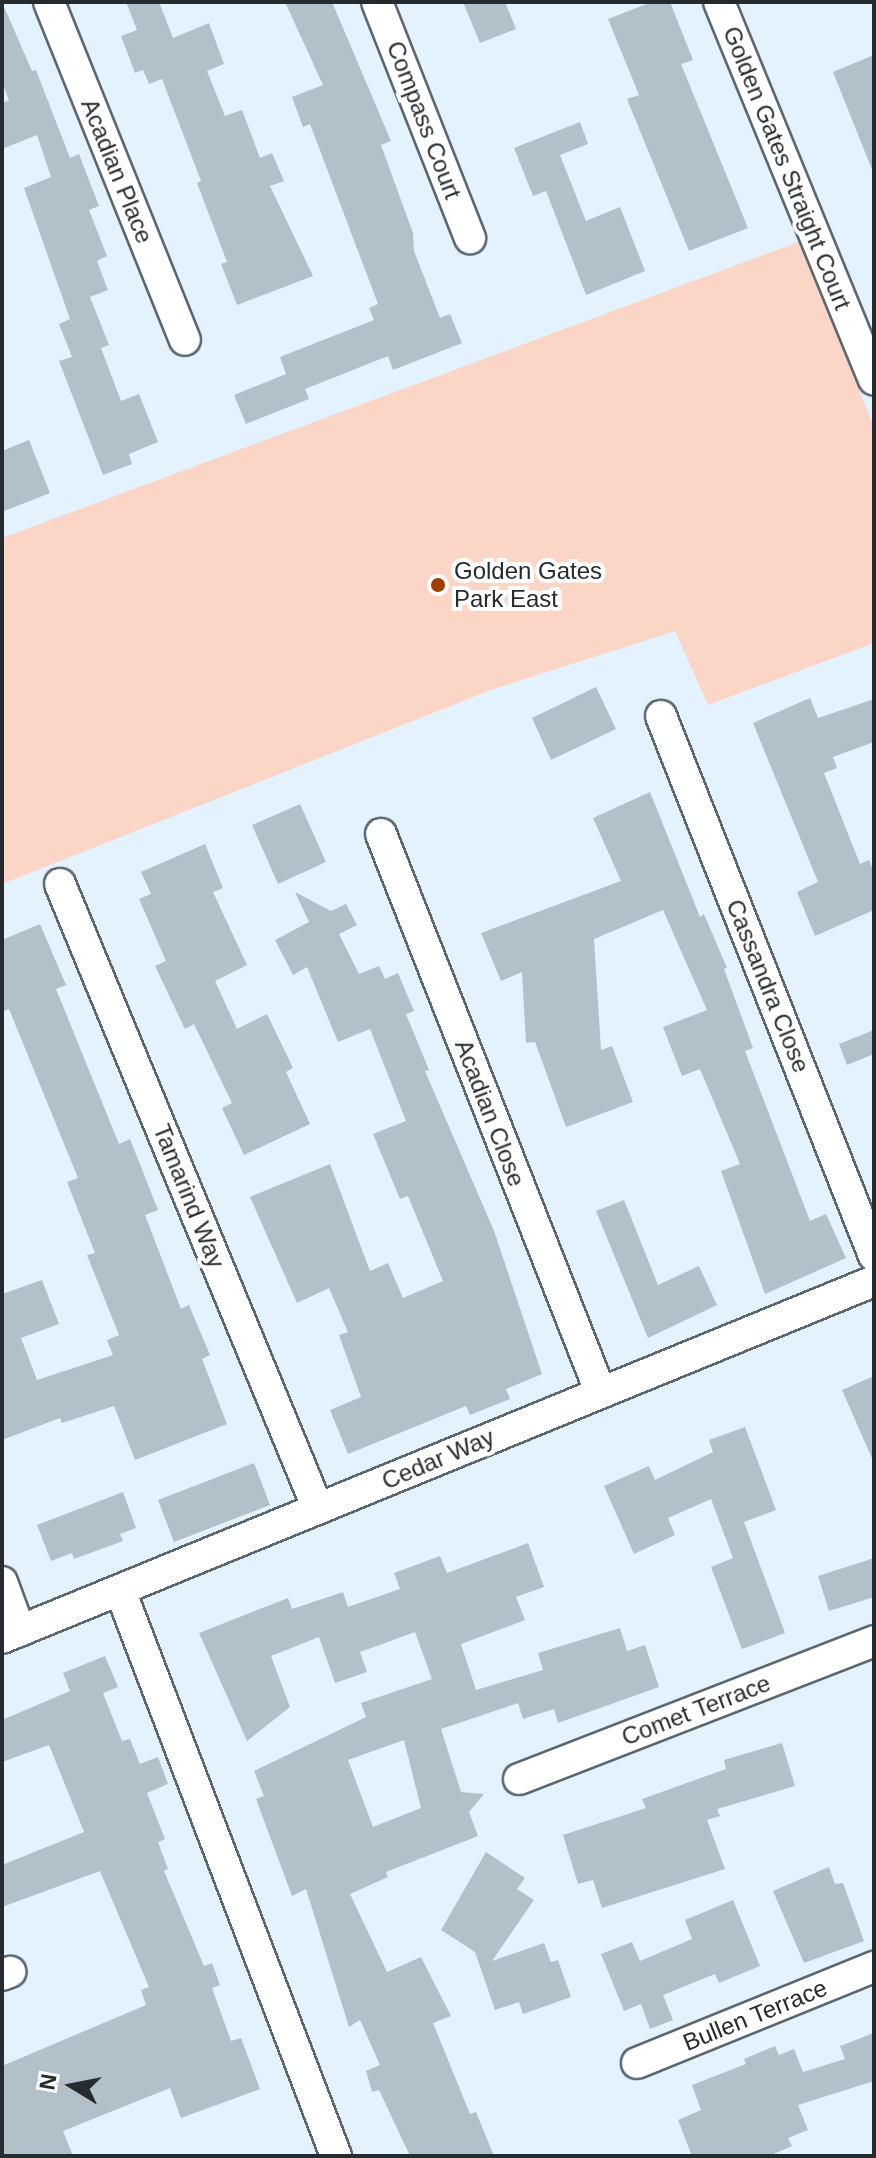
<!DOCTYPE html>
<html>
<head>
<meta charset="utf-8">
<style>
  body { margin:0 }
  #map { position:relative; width:876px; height:2158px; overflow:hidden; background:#e3f2fc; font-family:Helvetica,sans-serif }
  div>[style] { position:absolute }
  .green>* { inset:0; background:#fbd6c7 }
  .building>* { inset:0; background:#b2c0ca }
  .roads { filter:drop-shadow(2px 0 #5b6770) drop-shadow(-2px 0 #5b6770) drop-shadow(0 2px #5b6770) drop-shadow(0 -2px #5b6770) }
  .street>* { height:30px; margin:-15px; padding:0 15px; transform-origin:15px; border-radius:15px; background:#fff }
  .dots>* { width:22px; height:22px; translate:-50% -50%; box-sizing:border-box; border:4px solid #fff; border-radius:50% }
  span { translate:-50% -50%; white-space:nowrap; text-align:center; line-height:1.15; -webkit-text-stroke:8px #fff; paint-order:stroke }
  .street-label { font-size:24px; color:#252b2f }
  .poi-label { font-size:24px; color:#252b2f }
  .left { translate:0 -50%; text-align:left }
  .frame { position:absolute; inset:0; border:4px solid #252b2f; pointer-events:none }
  .north { position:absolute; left:32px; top:2046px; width:80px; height:80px; -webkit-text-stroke:6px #fff; paint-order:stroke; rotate:280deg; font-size:22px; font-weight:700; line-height:32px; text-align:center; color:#252b2f }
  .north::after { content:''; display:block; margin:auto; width:28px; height:36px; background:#252b2f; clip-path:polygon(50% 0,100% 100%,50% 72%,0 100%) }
</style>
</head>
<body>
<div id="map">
  <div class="green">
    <i style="clip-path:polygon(801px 241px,874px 428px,874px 643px,708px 705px,675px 631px,491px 690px,2px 884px,2px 538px)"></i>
  </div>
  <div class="building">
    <i style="clip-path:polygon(2px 2px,32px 71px,36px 70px,70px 158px,79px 154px,99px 206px,89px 210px,107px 256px,97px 261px,108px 290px,90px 297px,109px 345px,101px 348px,121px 401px,139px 394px,158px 442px,129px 454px,132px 464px,103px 475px,59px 361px,72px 357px,59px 324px,70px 319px,24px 188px,51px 177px,37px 135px,2px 149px,2px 103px,9px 100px,2px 82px)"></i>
    <i style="clip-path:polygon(126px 2px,159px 2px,173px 38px,209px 23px,224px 64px,207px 71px,225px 116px,242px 110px,260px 158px,272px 153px,284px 181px,270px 186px,313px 276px,237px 305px,221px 264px,227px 262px,197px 183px,201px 181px,162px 79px,149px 84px,143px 70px,135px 73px,121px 36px,137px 30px)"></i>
    <i style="clip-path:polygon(285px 2px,332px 2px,391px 141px,381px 145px,413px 233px,414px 251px,440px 318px,450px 314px,462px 343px,393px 370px,388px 356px,305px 389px,309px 399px,246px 424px,234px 395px,286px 374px,280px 357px,374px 320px,369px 308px,378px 304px,310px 124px,303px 127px,292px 97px,323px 85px)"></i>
    <i style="clip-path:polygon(463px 2px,505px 2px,516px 29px,480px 43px)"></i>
    <i style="clip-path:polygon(652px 2px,670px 2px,693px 60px,681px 64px,748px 228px,689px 251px,627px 99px,639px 95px,608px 19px)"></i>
    <i style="clip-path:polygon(874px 55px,874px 172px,873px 172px,833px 72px)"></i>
    <i style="clip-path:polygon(580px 122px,588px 144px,560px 155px,586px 221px,620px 207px,645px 271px,586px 295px,546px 191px,533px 196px,514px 148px)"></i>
    <i style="clip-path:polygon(29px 440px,50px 493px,2px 512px,2px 451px)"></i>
    <i style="clip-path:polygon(596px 687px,616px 729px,551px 760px,532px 718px)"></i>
    <i style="clip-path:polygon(810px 698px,818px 718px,874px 699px,874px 742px,833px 757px,837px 768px,824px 773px,860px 864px,869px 860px,874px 872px,874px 910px,815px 936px,797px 892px,818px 882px,753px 723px)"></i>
    <i style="clip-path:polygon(650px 792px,700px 917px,704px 914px,727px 968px,724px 969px,753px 1048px,745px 1051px,810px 1221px,826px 1214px,846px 1258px,765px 1294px,721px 1171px,740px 1164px,700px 1069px,682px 1076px,663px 1027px,707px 1010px,663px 910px,594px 939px,601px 1050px,612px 1046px,633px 1102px,566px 1127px,535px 1042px,526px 1043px,522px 972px,501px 981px,481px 933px,621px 881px,593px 818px)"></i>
    <i style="clip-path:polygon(300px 804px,326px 862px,278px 884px,252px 825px)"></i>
    <i style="clip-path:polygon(205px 844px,223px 888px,213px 892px,247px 965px,215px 981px,237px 1029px,267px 1014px,293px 1068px,286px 1072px,310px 1124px,244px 1155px,222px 1108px,232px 1103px,194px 1024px,185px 1029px,155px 966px,166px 961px,139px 899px,151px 894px,141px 872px)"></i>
    <i style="clip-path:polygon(295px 892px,331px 911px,346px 904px,357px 925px,339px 934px,359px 974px,379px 966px,385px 979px,398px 973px,414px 1011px,406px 1014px,429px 1070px,425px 1071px,494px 1231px,542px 1374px,506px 1389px,510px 1399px,470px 1415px,466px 1406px,348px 1454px,330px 1410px,361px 1397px,339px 1335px,348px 1332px,329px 1288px,297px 1303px,250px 1197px,330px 1164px,370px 1271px,388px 1263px,403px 1298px,443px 1281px,408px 1196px,400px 1199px,373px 1134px,406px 1121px,370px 1029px,338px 1042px,307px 967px,293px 975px,275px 940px,309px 922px)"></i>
    <i style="clip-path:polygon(40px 924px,66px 985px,56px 989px,119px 1144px,130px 1139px,158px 1210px,145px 1215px,181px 1309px,189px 1305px,210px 1355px,202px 1359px,227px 1424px,135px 1460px,114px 1406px,62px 1423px,60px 1418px,2px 1440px,2px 1294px,42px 1280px,59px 1324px,21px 1338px,37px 1380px,113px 1355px,107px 1340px,119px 1335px,87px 1255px,95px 1253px,67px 1182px,78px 1178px,9px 1009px,2px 1012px,2px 940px)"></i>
    <i style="clip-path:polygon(874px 1030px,874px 1054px,847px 1065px,839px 1044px)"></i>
    <i style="clip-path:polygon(624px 1200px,658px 1285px,699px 1266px,717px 1305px,648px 1338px,596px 1211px)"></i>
    <i style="clip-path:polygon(874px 1376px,874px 1463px,842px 1390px)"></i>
    <i style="clip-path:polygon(745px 1427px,776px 1510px,744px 1522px,785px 1633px,742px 1649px,711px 1567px,733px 1558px,711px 1499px,668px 1518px,675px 1535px,634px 1554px,604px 1486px,649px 1466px,655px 1480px,713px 1452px,709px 1440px)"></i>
    <i style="clip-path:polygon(254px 1463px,270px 1505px,174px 1542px,158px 1500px)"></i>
    <i style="clip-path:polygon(123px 1492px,136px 1528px,120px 1534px,123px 1541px,74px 1559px,72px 1553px,51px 1561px,37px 1525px)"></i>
    <i style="clip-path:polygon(evenodd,528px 1543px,544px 1587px,516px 1597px,525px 1620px,461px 1644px,476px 1690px,543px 1670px,538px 1653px,620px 1628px,627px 1651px,645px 1645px,659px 1687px,558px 1723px,554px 1709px,523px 1719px,518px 1703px,441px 1729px,461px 1792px,484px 1794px,469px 1812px,478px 1836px,386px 1872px,388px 1877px,350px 1894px,387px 1972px,421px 1957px,451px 2016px,433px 2023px,470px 2114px,476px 2112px,494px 2156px,410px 2156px,379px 2090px,372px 2092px,366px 2071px,380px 2065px,360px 2020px,349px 2027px,306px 1889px,292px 1896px,256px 1799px,264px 1796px,254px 1771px,366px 1717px,361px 1703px,432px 1679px,415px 1632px,360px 1652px,367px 1672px,335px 1683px,319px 1637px,271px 1656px,290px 1707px,247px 1741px,199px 1633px,288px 1598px,292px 1609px,343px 1592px,348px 1607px,400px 1589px,394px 1573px,440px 1556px,447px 1573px,528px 1543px,404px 1740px,421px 1808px,373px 1827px,348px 1760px,404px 1740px)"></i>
    <i style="clip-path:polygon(874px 1558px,874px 1597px,829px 1611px,818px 1576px)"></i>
    <i style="clip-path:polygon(105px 1656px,118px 1687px,103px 1693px,122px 1741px,130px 1739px,140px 1764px,158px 1757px,168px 1784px,147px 1793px,165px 1839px,158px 1842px,168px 1869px,164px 1871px,204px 1966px,212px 1963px,220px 1985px,212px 1988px,231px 2041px,241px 2038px,260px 2089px,181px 2118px,170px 2088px,63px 2131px,73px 2156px,2px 2156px,2px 2066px,146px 2005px,141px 1990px,149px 1987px,100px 1871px,2px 1907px,2px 1865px,84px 1832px,49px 1745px,2px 1762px,2px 1720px,70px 1691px,63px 1673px)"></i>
    <i style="clip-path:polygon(782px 1743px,795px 1786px,717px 1809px,720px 1816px,707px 1820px,725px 1869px,602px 1908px,593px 1880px,578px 1884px,563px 1835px,646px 1808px,642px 1799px,726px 1769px,724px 1760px)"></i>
    <i style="clip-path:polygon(486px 1852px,525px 1878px,517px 1889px,534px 1900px,492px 1961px,544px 1943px,551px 1962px,558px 1960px,571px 1997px,523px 2014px,519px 2002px,495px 2010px,475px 1952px,441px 1930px)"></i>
    <i style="clip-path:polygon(829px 1867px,835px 1884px,843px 1883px,864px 1941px,804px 1963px,773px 1891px)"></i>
    <i style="clip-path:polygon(733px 1900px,760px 1966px,719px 1983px,715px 1974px,663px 1995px,673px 2020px,650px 2029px,641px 2004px,624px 2011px,601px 1954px,632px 1942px,640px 1961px,692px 1939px,685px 1920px)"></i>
    <i style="clip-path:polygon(874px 2033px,874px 2081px,798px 2105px,808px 2130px,788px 2138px,792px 2146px,769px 2156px,692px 2156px,678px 2120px,701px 2110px,692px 2085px,746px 2064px,744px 2059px,775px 2046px,779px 2055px,794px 2049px,803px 2072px,845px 2059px,840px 2046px)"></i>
  </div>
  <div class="roads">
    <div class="street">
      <i style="left:49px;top:2px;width:364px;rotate:68.1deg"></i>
      <i style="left:377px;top:2px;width:254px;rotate:68.5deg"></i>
      <i style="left:719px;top:2px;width:408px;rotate:67.7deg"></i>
      <i style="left:661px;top:716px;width:580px;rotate:68.47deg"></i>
      <i style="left:381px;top:834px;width:599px;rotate:68.54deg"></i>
      <i style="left:60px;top:884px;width:676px;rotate:67.57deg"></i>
      <i style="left:2px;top:1582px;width:52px;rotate:69.8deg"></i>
      <i style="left:120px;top:1590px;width:606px;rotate:69.11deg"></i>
      <i style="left:2px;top:1638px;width:942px;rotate:-22.26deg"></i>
      <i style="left:519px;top:1779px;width:381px;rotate:-21.2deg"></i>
      <i style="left:2px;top:1975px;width:9px;rotate:-21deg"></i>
      <i style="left:637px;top:2063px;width:256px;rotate:-22.1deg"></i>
    </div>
  </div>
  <div class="dots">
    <i style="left:438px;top:585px;background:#a03d03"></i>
  </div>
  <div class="street-label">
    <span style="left:424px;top:120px;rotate:69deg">Compass Court</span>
    <span style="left:787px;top:168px;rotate:68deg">Golden Gates Straight Court</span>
    <span style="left:117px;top:171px;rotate:68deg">Acadian Place</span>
    <span style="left:768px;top:986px;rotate:68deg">Cassandra Close</span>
    <span style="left:490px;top:1113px;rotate:69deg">Acadian Close</span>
    <span style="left:189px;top:1196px;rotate:68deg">Tamarind Way</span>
    <span style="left:438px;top:1459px;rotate:-23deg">Cedar Way</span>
    <span style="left:696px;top:1710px;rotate:-21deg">Comet Terrace</span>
    <span style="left:755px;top:2015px;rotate:-22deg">Bullen Terrace</span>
  </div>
  <div class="poi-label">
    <span class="left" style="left:454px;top:585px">Golden Gates<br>Park East</span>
  </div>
  <div class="frame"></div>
  <div class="north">N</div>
</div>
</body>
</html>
